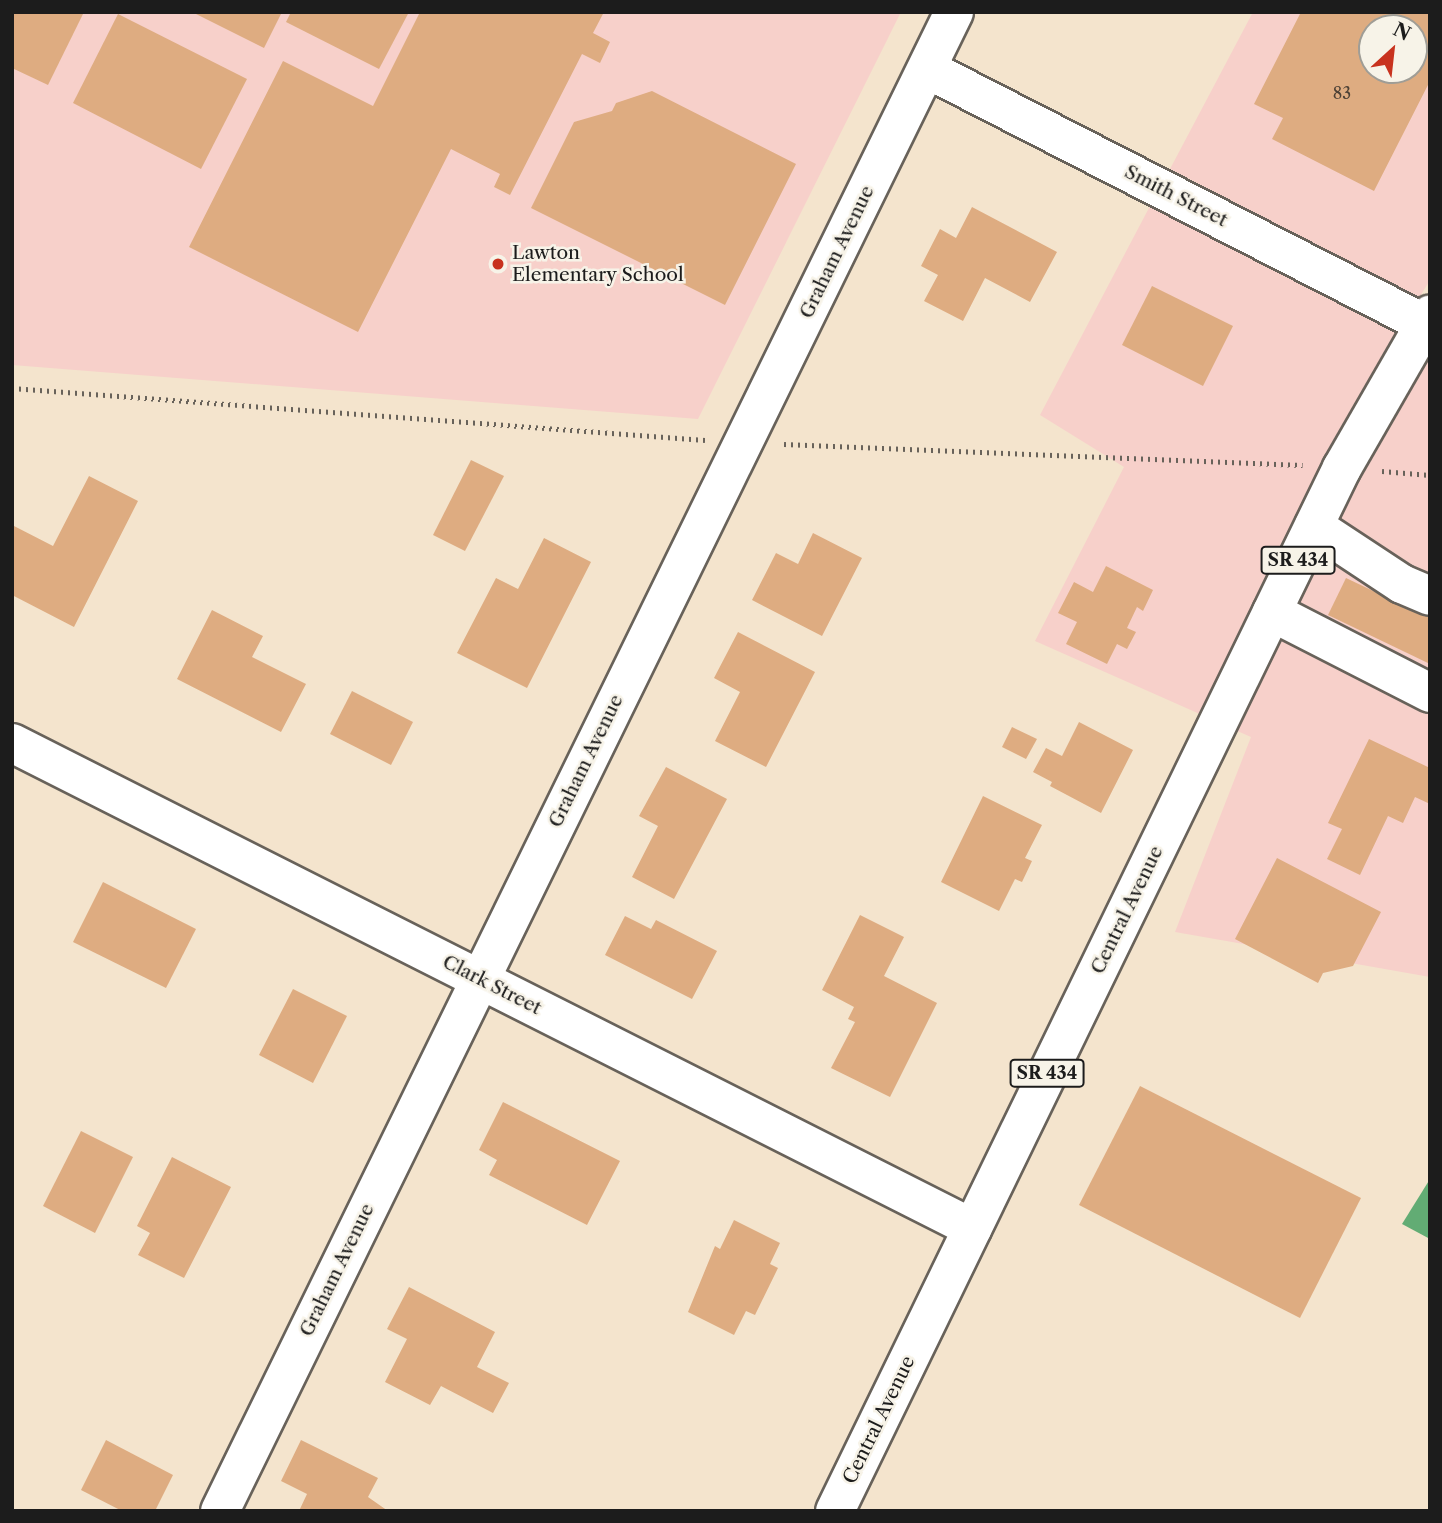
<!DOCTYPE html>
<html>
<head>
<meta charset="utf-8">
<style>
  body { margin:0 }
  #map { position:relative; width:1442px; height:1523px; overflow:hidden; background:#f4e4cd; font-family:"Libre Caslon Text",serif }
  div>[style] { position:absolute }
  .built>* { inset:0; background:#f7d0ca }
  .forest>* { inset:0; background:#62ac74 }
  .building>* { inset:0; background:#deac81 }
  .path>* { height:4.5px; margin-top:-2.25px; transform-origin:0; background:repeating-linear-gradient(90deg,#68625a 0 2px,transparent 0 7px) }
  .roads { filter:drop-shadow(2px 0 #68625a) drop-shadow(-2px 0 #68625a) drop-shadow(0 2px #68625a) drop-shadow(0 -2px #68625a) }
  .minor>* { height:38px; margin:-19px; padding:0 19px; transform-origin:19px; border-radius:19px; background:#fff }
  .major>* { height:38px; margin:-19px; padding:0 19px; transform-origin:19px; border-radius:19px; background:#fff }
  .dots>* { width:19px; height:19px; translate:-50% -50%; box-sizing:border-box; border:4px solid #f7f3e8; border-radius:50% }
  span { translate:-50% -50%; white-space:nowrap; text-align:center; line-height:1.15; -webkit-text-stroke:5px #f7f3e8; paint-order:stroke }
  .number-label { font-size:16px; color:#4c4035 }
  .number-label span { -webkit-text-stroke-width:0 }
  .shield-label span { padding:2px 5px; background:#f7f3e8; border:2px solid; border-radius:5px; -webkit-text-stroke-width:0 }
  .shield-label { font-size:18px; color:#1c1c1c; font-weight:700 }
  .street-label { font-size:19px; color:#1c1c1c }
  .poi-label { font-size:19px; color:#1c1c1c }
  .left { translate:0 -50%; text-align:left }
  .frame { position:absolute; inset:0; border:14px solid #1c1c1c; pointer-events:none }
  .north { position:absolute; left:1358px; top:14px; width:70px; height:70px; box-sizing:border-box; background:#f7f3e8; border:2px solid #9f9d96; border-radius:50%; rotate:27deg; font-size:19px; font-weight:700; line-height:28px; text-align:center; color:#1c1c1c }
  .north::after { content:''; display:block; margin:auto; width:24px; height:32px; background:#c8321e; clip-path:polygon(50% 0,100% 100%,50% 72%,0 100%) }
</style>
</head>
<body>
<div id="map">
  <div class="built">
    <i style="clip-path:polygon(12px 12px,901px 12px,698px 419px,12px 365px)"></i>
    <i style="clip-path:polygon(evenodd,1253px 12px,1430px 12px,1430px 280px,1419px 298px,1170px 169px,1253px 12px,1372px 28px,1414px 28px,1414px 70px,1372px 70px,1372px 28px)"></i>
    <i style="clip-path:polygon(1150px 206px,1398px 333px,1202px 715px,1035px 641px,1124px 467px,1040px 415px)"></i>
    <i style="clip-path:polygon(1430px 352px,1430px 977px,1175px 932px,1251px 737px,1235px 730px,1359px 476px)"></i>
  </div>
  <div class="forest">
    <i style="clip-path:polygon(1430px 1179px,1430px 1239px,1402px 1224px)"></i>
  </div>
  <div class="building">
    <i style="clip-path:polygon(12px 12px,84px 12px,48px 85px,12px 68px)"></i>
    <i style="clip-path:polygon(192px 12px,282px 12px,264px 48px)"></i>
    <i style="clip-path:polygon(291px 12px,409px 12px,379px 69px,286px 22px)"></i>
    <i style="clip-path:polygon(420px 12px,604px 12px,593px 33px,610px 42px,600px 63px,582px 54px,510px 195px,494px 187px,500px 174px,451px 149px,358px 332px,189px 247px,283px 61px,373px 106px)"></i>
    <i style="clip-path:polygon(evenodd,1301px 12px,1430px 12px,1430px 81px,1374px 191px,1272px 139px,1283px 118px,1254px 104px,1301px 12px,1372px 28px,1414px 28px,1414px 70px,1372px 70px,1372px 28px)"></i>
    <i style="clip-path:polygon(118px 14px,247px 79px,201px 169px,73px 103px)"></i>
    <i style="clip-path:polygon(652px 91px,796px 164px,725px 305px,531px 208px,574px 122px,612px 111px,616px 103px)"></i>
    <i style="clip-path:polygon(972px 207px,1057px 252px,1030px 302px,985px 278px,963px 321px,924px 301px,938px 275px,921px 266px,940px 229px,956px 238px)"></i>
    <i style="clip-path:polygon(1152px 286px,1233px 326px,1203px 386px,1122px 345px)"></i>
    <i style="clip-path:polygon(471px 460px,504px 476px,465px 551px,433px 535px)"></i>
    <i style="clip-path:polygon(89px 476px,138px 501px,74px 627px,12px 595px,12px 529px,14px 526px,53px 546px)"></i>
    <i style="clip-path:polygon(813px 533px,862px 558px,822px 636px,752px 600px,776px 553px,798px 564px)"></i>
    <i style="clip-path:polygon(544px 538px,591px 562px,527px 688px,457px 653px,496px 578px,518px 589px)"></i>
    <i style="clip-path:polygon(1106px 566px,1153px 590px,1143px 611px,1137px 607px,1127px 628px,1136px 632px,1127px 649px,1117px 644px,1107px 664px,1066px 644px,1077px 622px,1058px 613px,1074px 582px,1093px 592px)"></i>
    <i style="clip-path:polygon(1346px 578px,1430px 618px,1430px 664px,1328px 615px)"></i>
    <i style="clip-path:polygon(212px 610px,263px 636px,252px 657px,306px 684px,281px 732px,177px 679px)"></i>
    <i style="clip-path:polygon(738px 632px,815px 672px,766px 767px,715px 741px,740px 692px,714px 678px)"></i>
    <i style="clip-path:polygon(352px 691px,413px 722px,391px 765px,330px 734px)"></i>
    <i style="clip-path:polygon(1079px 722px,1133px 750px,1101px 813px,1050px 786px,1052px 782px,1033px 772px,1046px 748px,1062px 756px)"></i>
    <i style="clip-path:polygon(1012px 727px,1037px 739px,1026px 759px,1002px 747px)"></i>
    <i style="clip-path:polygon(1369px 739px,1430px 768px,1430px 804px,1415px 797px,1403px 823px,1388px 816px,1360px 875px,1327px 859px,1342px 829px,1328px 823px)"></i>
    <i style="clip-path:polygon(666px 767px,727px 799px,674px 899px,632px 877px,658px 826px,639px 816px)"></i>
    <i style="clip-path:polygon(983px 796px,1042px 825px,1025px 858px,1032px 861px,1022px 882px,1015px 879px,999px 911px,941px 882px)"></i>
    <i style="clip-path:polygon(1277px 858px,1381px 912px,1353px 966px,1323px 973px,1318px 983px,1235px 939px)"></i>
    <i style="clip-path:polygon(103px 882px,196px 929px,166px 988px,73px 942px)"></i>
    <i style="clip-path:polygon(860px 915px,904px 937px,884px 976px,937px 1003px,890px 1097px,831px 1068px,855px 1022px,848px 1019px,854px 1007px,822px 990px)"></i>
    <i style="clip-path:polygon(625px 916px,651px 929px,656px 920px,717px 951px,692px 999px,605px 955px)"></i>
    <i style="clip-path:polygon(293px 989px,347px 1016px,313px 1083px,259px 1055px)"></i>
    <i style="clip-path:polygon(1140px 1086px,1361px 1198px,1300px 1318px,1079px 1205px)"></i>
    <i style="clip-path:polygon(503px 1102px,620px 1161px,587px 1225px,489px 1175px,497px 1160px,479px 1150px)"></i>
    <i style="clip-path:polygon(81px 1131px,133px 1157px,95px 1233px,43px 1206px)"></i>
    <i style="clip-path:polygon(172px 1157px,231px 1187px,184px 1278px,138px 1255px,150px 1233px,137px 1226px)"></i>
    <i style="clip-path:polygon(734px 1220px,780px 1243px,770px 1264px,778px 1268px,755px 1315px,746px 1311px,734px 1335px,688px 1312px,715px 1246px,720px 1249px)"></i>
    <i style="clip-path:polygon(409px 1287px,495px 1332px,477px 1367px,509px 1383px,493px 1413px,441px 1386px,430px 1405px,385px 1382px,407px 1339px,387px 1329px)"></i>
    <i style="clip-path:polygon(106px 1440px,173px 1475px,155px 1511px,122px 1511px,81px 1490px)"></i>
    <i style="clip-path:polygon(301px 1440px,378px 1478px,368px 1497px,388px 1511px,299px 1511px,307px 1494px,281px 1481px)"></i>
  </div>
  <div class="path">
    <i style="left:12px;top:388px;width:695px;rotate:4.29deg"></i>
    <i style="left:784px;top:444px;width:519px;rotate:2.32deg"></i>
    <i style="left:1382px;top:471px;width:48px;rotate:4.8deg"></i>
  </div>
  <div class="roads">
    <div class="minor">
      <i style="left:927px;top:69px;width:559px;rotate:27.11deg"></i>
      <i style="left:1314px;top:526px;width:105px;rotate:33.4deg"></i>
      <i style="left:1402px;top:584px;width:30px;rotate:23deg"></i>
      <i style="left:1272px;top:612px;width:178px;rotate:27.1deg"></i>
      <i style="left:12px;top:743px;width:1076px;rotate:26.8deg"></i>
      <i style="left:220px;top:1511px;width:1669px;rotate:-63.91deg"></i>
    </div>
    <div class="major">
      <i style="left:835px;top:1511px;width:1160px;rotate:-64.08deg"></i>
      <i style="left:1342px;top:468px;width:177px;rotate:-60.1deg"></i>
    </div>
  </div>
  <div class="dots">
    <i style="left:498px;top:264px;background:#c8321e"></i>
  </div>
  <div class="number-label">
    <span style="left:1342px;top:93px">83</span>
  </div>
  <div class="shield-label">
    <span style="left:1298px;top:560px">SR 434</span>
    <span style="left:1047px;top:1073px">SR 434</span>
  </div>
  <div class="street-label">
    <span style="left:1176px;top:196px;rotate:27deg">Smith Street</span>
    <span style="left:837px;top:252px;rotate:-64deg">Graham Avenue</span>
    <span style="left:586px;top:761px;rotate:-64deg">Graham Avenue</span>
    <span style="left:1127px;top:910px;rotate:-64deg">Central Avenue</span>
    <span style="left:492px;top:985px;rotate:27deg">Clark Street</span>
    <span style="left:337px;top:1270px;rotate:-64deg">Graham Avenue</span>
    <span style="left:879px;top:1420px;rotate:-64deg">Central Avenue</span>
  </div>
  <div class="poi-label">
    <span class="left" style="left:512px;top:264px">Lawton<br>Elementary School</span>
  </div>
  <div class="frame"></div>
  <div class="north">N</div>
</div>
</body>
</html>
